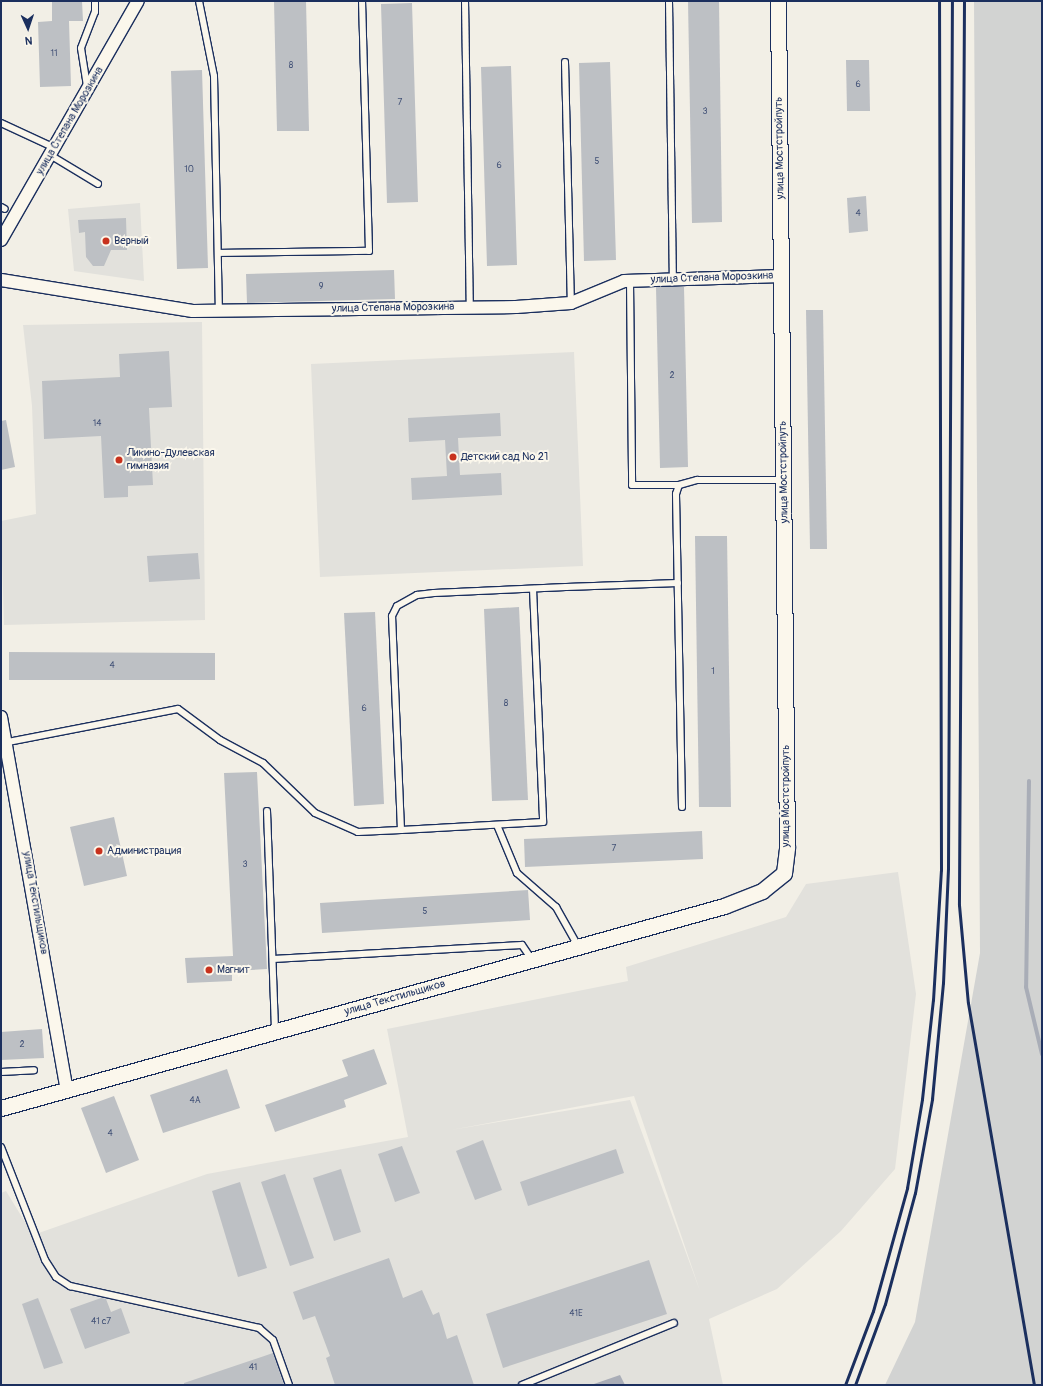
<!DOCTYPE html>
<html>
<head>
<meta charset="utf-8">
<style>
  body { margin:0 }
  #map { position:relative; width:1043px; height:1386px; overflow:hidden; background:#f2efe6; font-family:Pangolin,sans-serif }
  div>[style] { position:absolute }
  .built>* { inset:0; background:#e2e1dc }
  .green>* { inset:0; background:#d2d3d2 }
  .water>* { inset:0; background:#a9adb7 }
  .stream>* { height:4px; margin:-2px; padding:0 2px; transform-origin:2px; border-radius:2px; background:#a9adb7 }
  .building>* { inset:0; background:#bdc0c4 }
  .roads { filter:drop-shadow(1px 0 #1b2f5e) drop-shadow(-1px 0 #1b2f5e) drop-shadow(0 1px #1b2f5e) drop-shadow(0 -1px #1b2f5e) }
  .service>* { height:6px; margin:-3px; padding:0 3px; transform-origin:3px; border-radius:3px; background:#fbf7ec }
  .minor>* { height:12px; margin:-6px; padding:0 6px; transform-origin:6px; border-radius:6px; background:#fbf7ec }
  .tertiary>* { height:15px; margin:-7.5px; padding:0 7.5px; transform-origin:7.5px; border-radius:7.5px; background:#fbf7ec }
  .rail>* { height:3px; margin:-1.5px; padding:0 1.5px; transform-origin:1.5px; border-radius:1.5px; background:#1b2f5e }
  .dots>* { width:11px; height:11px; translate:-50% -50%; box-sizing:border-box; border:2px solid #fbf7ec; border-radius:50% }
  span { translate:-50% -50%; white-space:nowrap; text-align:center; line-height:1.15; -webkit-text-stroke:4px #fbf7ec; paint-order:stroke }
  .number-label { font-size:9px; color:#445378 }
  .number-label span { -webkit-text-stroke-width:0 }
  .street-label { font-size:11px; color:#1b2f5e }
  .poi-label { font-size:11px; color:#1b2f5e }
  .left { translate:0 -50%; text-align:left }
  .frame { position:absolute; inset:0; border:2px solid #1b2f5e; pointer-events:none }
  .north { position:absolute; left:8px; top:8px; width:40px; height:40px; -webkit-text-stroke:3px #fbf7ec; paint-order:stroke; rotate:177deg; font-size:11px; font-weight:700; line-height:16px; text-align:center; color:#1b2f5e }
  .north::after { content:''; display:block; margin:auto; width:14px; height:18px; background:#1b2f5e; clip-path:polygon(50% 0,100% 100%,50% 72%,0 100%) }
</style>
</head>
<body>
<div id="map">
  <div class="built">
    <i style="clip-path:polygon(140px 203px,144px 281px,74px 271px,68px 209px)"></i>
    <i style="clip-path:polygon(202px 322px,205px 620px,4px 625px,1px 521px,36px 514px,32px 406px,23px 325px)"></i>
    <i style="clip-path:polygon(574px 352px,583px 566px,320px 577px,311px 364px)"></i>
    <i style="clip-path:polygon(evenodd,898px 872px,916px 994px,895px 1169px,841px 1231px,777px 1289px,709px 1319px,723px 1385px,1px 1385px,1px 1193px,6px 1191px,33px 1235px,207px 1174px,408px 1137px,387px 1029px,628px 981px,626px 967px,786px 917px,806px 884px,898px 872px,634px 1096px,700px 1291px,630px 1100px,451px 1130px,634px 1096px)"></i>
  </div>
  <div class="green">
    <i style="clip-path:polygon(974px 1px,1042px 1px,1042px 1385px,885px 1385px,915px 1322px,980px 953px)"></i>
  </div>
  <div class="water">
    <i style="clip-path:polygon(620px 1375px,625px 1385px,591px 1385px)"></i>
  </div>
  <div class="stream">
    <i style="left:1029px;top:781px;width:206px;rotate:90.8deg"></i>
    <i style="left:1026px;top:987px;width:69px;rotate:76.6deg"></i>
  </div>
  <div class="building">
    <i style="clip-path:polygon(52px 1px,82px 1px,83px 21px,69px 21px,71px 86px,40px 87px,38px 22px,52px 21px)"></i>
    <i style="clip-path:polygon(274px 1px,306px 1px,309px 131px,277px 131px)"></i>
    <i style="clip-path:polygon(688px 1px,719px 1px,722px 222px,692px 223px)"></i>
    <i style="clip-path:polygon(412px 3px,418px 202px,387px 203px,381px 4px)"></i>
    <i style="clip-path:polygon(846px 60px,869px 60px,870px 111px,847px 111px)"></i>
    <i style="clip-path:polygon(610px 62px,616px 260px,584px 261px,579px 63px)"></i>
    <i style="clip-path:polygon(511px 66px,517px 265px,487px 266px,481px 67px)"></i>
    <i style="clip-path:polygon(202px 70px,208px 268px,177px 269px,171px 71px)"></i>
    <i style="clip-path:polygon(866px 196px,868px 231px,849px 233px,847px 198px)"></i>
    <i style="clip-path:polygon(126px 218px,127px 250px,111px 250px,104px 266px,93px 266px,86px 257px,85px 232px,79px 233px,78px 220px)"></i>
    <i style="clip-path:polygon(394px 270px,395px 299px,247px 303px,246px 274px)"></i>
    <i style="clip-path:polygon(656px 287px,684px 287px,688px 467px,660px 468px)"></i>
    <i style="clip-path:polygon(806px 310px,823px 310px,827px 549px,810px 549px)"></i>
    <i style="clip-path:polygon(169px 351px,172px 407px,149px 408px,153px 485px,128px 486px,128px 497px,104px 498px,101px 436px,44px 439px,42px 381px,120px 377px,119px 354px)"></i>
    <i style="clip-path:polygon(500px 413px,501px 436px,458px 438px,460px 475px,501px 473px,502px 495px,412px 500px,411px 478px,447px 476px,445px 440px,409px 442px,408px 418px)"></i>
    <i style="clip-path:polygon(6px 420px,15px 467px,1px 470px,1px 421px)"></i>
    <i style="clip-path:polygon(695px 536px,727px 536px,731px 807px,699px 807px)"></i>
    <i style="clip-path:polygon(198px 553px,200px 579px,149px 582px,147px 556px)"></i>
    <i style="clip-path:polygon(519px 607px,528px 800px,492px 801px,484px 609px)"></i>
    <i style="clip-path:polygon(375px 612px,384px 804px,354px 806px,344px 613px)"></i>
    <i style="clip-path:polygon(9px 652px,215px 653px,215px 680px,9px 680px)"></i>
    <i style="clip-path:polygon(257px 772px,267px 969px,232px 971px,232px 981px,187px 983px,185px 958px,233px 956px,224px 773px)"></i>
    <i style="clip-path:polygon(114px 817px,127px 876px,84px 886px,70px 827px)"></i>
    <i style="clip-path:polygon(702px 831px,703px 859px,525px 867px,524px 839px)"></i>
    <i style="clip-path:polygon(528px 890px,530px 920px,322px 933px,320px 903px)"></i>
    <i style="clip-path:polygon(42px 1029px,44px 1058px,1px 1060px,1px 1032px)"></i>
    <i style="clip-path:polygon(374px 1049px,387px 1084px,344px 1100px,346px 1107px,275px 1132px,265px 1105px,348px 1076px,342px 1060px)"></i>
    <i style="clip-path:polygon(227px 1069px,240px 1108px,163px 1133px,150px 1095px)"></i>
    <i style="clip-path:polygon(114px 1096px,139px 1160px,106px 1173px,81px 1108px)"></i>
    <i style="clip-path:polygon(483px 1140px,502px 1190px,475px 1200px,456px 1151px)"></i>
    <i style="clip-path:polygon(402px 1146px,420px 1193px,395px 1202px,378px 1154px)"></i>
    <i style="clip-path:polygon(616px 1149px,624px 1173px,528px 1206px,520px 1182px)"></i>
    <i style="clip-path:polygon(341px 1169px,361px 1232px,334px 1241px,313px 1178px)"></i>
    <i style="clip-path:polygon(285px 1174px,314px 1258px,290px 1266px,261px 1182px)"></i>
    <i style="clip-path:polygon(240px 1182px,267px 1268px,238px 1277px,212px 1191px)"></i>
    <i style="clip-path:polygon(389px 1258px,403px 1298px,422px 1290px,433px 1315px,439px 1312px,447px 1339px,457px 1335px,474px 1385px,335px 1385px,326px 1358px,330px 1356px,315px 1316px,303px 1320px,293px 1292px)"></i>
    <i style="clip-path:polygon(649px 1260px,667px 1314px,503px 1368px,486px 1314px)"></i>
    <i style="clip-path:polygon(38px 1298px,63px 1363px,44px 1369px,22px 1304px)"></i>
    <i style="clip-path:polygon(101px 1298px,106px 1299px,111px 1312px,121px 1308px,130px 1333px,85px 1349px,70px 1309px)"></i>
    <i style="clip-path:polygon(273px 1353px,284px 1385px,184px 1385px,184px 1383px)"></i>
  </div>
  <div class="roads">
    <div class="service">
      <i style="left:199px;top:1px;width:76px;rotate:78.7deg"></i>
      <i style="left:214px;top:76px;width:234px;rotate:88.8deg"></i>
      <i style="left:465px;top:1px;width:306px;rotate:89.1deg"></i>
      <i style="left:669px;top:1px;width:279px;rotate:89.2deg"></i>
      <i style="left:565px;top:62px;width:241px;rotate:88.6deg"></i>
      <i style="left:87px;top:86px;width:38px;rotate:-99deg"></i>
      <i style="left:81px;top:48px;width:39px;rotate:-69deg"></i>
      <i style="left:95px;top:12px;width:11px;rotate:-90deg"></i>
      <i style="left:1px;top:123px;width:60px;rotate:24.8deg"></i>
      <i style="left:50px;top:155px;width:56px;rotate:31.1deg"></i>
      <i style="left:1px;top:207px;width:4px;rotate:27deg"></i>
      <i style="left:218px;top:253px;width:151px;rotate:-0.8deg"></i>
      <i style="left:369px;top:251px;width:250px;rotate:-91.6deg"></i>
      <i style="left:630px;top:281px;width:204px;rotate:89.4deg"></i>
      <i style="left:632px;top:485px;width:47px"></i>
      <i style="left:533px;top:589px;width:233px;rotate:87.5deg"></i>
      <i style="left:543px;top:822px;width:142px;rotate:176.8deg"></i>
      <i style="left:401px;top:830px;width:214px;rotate:-92.4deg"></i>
      <i style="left:392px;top:616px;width:11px;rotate:-63deg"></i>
      <i style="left:397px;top:606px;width:23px;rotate:-29deg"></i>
      <i style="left:417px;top:595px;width:17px;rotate:-7deg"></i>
      <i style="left:434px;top:593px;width:132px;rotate:-2.6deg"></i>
      <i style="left:566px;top:587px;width:112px;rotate:-2deg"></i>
      <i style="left:8px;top:742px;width:173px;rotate:-11deg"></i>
      <i style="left:178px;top:709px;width:52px;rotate:36.4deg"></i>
      <i style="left:220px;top:740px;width:49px;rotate:28.1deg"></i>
      <i style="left:263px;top:763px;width:72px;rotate:43.9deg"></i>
      <i style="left:315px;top:813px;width:47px;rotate:23.8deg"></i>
      <i style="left:358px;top:832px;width:43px;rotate:-2.7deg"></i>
      <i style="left:682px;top:807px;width:313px;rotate:-91.1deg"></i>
      <i style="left:676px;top:494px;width:9px;rotate:-72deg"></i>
      <i style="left:679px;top:485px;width:19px;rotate:-16deg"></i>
      <i style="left:697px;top:480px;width:85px"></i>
      <i style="left:267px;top:811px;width:219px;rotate:87.9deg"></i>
      <i style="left:497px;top:825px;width:52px;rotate:67.4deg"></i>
      <i style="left:517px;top:873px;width:52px;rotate:41.1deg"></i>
      <i style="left:556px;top:907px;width:45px;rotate:60.6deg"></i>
      <i style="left:273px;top:959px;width:249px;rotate:-3.2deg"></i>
      <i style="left:522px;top:945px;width:18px;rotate:56deg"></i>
      <i style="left:1px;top:1072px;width:33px;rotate:-3deg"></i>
      <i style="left:1px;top:1147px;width:121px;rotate:68.7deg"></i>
      <i style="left:45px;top:1260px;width:20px;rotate:57deg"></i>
      <i style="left:56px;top:1277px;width:17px;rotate:33deg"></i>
      <i style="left:70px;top:1286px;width:194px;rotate:12.5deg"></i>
      <i style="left:259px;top:1328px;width:18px;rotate:41deg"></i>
      <i style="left:273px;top:1340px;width:48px;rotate:70.4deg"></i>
      <i style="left:522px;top:1385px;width:164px;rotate:-22.2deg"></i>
    </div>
    <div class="minor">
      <i style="left:1px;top:240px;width:275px;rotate:-60.2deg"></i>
      <i style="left:1px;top:280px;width:194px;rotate:9.2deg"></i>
      <i style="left:193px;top:311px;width:323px;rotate:-0.7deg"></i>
      <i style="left:516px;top:307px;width:55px;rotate:-4.2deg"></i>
      <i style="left:571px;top:303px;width:57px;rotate:-22.5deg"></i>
      <i style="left:624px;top:281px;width:158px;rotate:-1.8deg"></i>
      <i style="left:1px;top:717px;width:379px;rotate:80deg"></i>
    </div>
    <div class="tertiary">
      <i style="left:1px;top:1108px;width:751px;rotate:-15.61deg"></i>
      <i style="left:724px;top:906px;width:41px;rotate:-21.5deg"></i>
      <i style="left:762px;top:891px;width:28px;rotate:-39deg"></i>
      <i style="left:784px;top:873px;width:26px;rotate:-83deg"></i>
      <i style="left:787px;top:847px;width:846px;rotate:-90.61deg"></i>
    </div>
  </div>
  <div class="rail">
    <i style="left:964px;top:1px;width:904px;rotate:90.32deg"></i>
    <i style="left:959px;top:905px;width:98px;rotate:84.8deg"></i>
    <i style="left:968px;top:1003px;width:388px;rotate:80.2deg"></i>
    <i style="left:845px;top:1385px;width:79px;rotate:-69.3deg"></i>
    <i style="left:873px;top:1311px;width:128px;rotate:-74.5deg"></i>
    <i style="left:907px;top:1188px;width:90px;rotate:-80.4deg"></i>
    <i style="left:922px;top:1099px;width:100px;rotate:-83.7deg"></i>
    <i style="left:933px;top:1000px;width:130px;rotate:-86.5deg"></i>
    <i style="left:941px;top:870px;width:869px;rotate:-90.13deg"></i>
    <i style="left:855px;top:1385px;width:86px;rotate:-69.7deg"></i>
    <i style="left:885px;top:1304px;width:115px;rotate:-74.9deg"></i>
    <i style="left:915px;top:1193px;width:96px;rotate:-79.7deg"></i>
    <i style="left:932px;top:1099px;width:117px;rotate:-84.6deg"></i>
    <i style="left:943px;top:983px;width:115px;rotate:-87.5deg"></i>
    <i style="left:948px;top:868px;width:867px;rotate:-89.74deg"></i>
  </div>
  <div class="dots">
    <i style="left:106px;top:241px;background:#c8321e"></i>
    <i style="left:453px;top:457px;background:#c8321e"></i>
    <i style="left:119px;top:460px;background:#c8321e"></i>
    <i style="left:99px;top:851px;background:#c8321e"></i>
    <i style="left:209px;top:970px;background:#c8321e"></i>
  </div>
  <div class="number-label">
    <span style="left:54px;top:54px">11</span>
    <span style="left:291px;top:66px">8</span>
    <span style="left:858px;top:85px">6</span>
    <span style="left:400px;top:103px">7</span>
    <span style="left:705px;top:112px">3</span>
    <span style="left:597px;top:162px">5</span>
    <span style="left:499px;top:166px">6</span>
    <span style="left:189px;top:170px">10</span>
    <span style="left:858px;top:214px">4</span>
    <span style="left:321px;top:287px">9</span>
    <span style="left:672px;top:376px">2</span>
    <span style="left:97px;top:424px">14</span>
    <span style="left:112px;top:666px">4</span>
    <span style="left:713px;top:672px">1</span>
    <span style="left:506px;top:704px">8</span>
    <span style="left:364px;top:709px">6</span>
    <span style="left:614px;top:849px">7</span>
    <span style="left:245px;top:865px">3</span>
    <span style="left:425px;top:912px">5</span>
    <span style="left:22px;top:1045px">2</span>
    <span style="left:195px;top:1101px">4А</span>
    <span style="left:110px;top:1134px">4</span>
    <span style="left:576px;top:1314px">41Е</span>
    <span style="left:101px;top:1322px">41 с7</span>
    <span style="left:253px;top:1368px">41</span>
  </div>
  <div class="street-label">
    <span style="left:70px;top:121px;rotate:-60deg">улица Степана Морозкина</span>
    <span style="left:780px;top:148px;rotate:-91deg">улица Мостстройпуть</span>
    <span style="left:712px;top:278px;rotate:-2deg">улица Степана Морозкина</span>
    <span style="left:393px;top:308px;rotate:-1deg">улица Степана Морозкина</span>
    <span style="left:784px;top:472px;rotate:-91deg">улица Мостстройпуть</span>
    <span style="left:786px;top:796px;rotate:-90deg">улица Мостстройпуть</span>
    <span style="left:35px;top:903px;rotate:80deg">улица Текстильщиков</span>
    <span style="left:395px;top:998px;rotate:-16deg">улица Текстильщиков</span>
  </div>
  <div class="poi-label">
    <span class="left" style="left:114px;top:241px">Верный</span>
    <span class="left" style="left:127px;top:460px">Ликино-Дулевская<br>гимназия</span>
    <span class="left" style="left:461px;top:457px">Детский сад № 21</span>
    <span class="left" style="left:107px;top:851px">Администрация</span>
    <span class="left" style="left:217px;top:970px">Магнит</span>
  </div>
  <div class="frame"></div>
  <div class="north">N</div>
</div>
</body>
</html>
